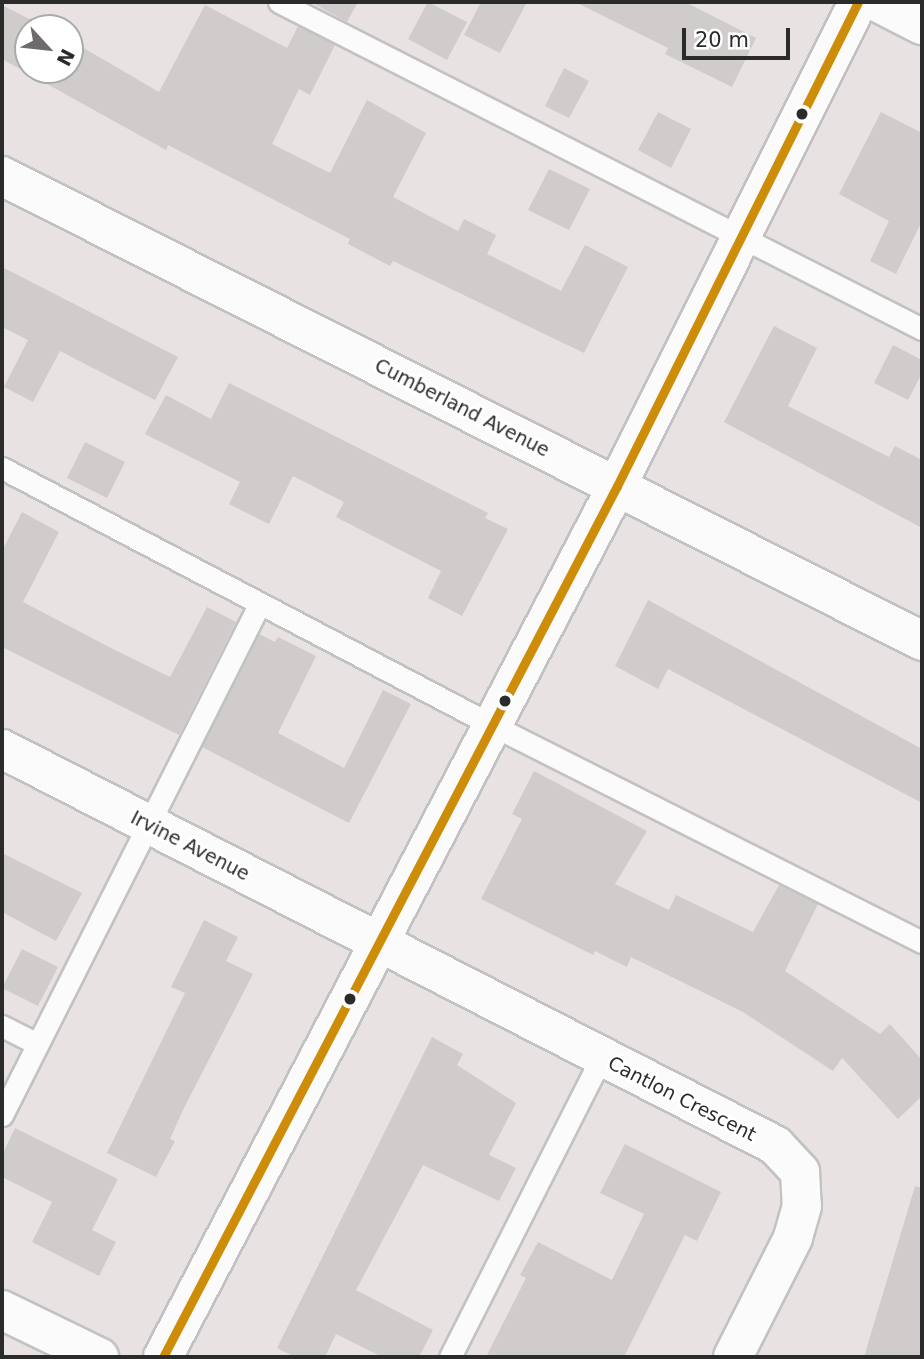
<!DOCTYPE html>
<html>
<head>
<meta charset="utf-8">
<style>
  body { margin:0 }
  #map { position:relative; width:924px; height:1359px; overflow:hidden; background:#e8e3e2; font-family:"DejaVu Sans",sans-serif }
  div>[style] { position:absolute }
  .building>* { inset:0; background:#d0cccb }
  .roads { filter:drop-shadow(2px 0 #c3c2c2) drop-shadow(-2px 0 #c3c2c2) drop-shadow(0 2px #c3c2c2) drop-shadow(0 -2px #c3c2c2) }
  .service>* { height:21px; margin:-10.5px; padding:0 10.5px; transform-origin:10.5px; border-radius:10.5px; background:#fcfbfb }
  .minor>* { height:38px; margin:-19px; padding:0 19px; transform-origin:19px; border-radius:19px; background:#fcfbfb }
  .tertiary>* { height:38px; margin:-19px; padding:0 19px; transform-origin:19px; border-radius:19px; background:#fcfbfb }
  .bus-1>* { height:9px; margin:-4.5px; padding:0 4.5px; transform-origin:4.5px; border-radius:4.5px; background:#ce8d09 }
  .dots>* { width:19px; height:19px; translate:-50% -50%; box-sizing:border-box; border:4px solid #fff; border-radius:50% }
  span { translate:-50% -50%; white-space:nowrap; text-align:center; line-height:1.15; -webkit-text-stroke:6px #fff; paint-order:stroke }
  .street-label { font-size:19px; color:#2b2b2b }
  .frame { position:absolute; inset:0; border:4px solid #2b2b2b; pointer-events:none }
  .north { position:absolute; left:14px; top:14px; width:70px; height:70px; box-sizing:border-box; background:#fff; border:2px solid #aaa; border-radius:50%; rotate:117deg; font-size:19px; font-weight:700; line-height:28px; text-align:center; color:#2b2b2b }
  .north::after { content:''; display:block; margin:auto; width:24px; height:32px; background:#6d6b6b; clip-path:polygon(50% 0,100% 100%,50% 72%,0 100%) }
  .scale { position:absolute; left:682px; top:28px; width:108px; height:32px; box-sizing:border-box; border:4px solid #2b2b2b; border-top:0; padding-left:9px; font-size:21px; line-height:24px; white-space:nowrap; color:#2b2b2b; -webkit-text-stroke:5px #fff; paint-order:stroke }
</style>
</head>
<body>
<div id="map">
  <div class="building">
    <i style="clip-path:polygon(311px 2px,358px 2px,347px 22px)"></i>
    <i style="clip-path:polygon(428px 2px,467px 22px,447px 60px,408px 39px)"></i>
    <i style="clip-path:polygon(481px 2px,527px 2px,500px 53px,464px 35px)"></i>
    <i style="clip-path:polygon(575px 2px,685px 2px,756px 38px,732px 87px,665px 54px,668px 48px)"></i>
    <i style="clip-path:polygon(2px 5px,47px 28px,28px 28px,28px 70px,70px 70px,70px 40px,159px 92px,205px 5px,287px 48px,298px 26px,335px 45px,310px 95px,299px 89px,272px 144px,330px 173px,367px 100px,426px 133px,393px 197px,458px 231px,464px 219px,496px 235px,487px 254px,561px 291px,585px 245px,628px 267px,584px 353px,393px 261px,390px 266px,348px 244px,350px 239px,168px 145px,166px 150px,2px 59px)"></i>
    <i style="clip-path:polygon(564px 68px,589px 81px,569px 118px,545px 106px)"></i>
    <i style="clip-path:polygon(658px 112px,691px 129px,671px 168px,638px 150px)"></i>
    <i style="clip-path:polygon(881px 112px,922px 133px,922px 221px,896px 274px,870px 261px,889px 221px,839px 194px)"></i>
    <i style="clip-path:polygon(549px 169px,590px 189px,569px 230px,528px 210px)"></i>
    <i style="clip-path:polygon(2px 267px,178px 357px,155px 400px,60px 351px,33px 402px,4px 387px,28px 340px,2px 327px)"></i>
    <i style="clip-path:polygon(774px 326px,817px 348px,788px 406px,889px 457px,895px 446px,922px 460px,922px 528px,724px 422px)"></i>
    <i style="clip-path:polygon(893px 345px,922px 360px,922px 373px,908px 400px,874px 383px)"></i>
    <i style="clip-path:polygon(229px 383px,488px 513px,485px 518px,508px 529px,462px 616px,428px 598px,441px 571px,336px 517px,344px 502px,293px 476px,269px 524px,229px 504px,240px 482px,145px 434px,166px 395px,211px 419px)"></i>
    <i style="clip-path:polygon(85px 442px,125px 462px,107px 498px,67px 478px)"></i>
    <i style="clip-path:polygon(22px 512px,59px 532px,23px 602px,113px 649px,170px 677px,207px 607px,236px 622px,179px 735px,2px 647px,2px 551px)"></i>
    <i style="clip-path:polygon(648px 600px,922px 749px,922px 803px,668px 669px,658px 689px,615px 666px)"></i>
    <i style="clip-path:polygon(259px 634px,275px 642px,278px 637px,316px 656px,278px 733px,344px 768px,383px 690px,411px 704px,349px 823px,202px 747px)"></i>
    <i style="clip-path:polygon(534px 771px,647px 831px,615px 884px,669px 910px,676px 895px,753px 932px,779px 885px,818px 904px,785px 971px,880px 1034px,890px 1024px,922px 1060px,922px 1096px,898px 1119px,842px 1058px,833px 1071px,743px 1012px,631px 957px,627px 967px,595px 951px,593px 955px,481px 899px,522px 819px,512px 814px)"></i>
    <i style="clip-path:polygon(2px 853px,82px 893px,56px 941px,2px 912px)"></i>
    <i style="clip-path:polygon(204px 920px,238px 937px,226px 961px,253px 974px,183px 1110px,170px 1139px,175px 1141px,156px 1177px,107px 1153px,185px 993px,171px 987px)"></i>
    <i style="clip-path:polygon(22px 949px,58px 967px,38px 1006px,2px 988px)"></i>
    <i style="clip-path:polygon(432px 1037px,463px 1054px,457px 1065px,516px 1103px,489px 1155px,516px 1168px,499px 1201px,423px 1165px,356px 1290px,433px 1330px,419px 1357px,382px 1357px,336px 1334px,325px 1357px,295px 1357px,277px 1348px)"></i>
    <i style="clip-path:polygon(15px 1128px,118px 1179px,92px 1230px,116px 1242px,99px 1276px,32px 1242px,52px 1202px,2px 1177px,2px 1155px)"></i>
    <i style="clip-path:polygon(625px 1144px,721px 1192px,697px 1241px,685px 1235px,624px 1357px,486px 1357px,526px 1278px,520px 1275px,538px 1242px,612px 1280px,644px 1214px,600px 1193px)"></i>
    <i style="clip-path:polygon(915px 1186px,922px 1188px,922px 1357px,864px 1357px)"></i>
  </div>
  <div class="roads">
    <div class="service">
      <i style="left:279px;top:2px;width:721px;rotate:26.96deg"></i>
      <i style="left:2px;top:468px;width:551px;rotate:27.68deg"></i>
      <i style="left:490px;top:724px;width:484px;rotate:26.8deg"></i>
      <i style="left:2px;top:1026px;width:39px;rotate:27deg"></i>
      <i style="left:2px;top:1115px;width:573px;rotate:-63.26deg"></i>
      <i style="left:450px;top:1357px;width:335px;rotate:-63.2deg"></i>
    </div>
    <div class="minor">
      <i style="left:877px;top:2px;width:51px;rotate:27.1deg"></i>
      <i style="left:2px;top:749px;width:869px;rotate:27.13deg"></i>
      <i style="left:775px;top:1145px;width:37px;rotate:47deg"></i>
      <i style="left:800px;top:1172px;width:34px;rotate:87deg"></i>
      <i style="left:802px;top:1206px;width:33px;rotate:106deg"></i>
      <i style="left:793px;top:1238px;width:133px;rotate:116.8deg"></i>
      <i style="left:2px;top:1310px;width:108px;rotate:25.9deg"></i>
    </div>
    <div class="tertiary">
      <i style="left:2px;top:176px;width:1031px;rotate:26.81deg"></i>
      <i style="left:163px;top:1357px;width:982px;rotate:-62.47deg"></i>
      <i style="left:617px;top:486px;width:541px;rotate:-63.53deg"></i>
    </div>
  </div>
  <div class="bus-1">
    <i style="left:163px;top:1357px;width:982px;rotate:-62.47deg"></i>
    <i style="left:617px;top:486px;width:541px;rotate:-63.53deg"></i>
  </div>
  <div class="dots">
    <i style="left:802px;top:114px;background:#2b2b2b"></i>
    <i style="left:505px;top:701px;background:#2b2b2b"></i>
    <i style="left:350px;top:999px;background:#2b2b2b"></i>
  </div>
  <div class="street-label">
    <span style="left:462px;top:408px;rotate:27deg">Cumberland Avenue</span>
    <span style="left:190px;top:846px;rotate:27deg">Irvine Avenue</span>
    <span style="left:682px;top:1099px;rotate:27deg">Cantlon Crescent</span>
  </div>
  <div class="frame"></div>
  <div class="north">N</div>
  <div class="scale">20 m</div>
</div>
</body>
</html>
